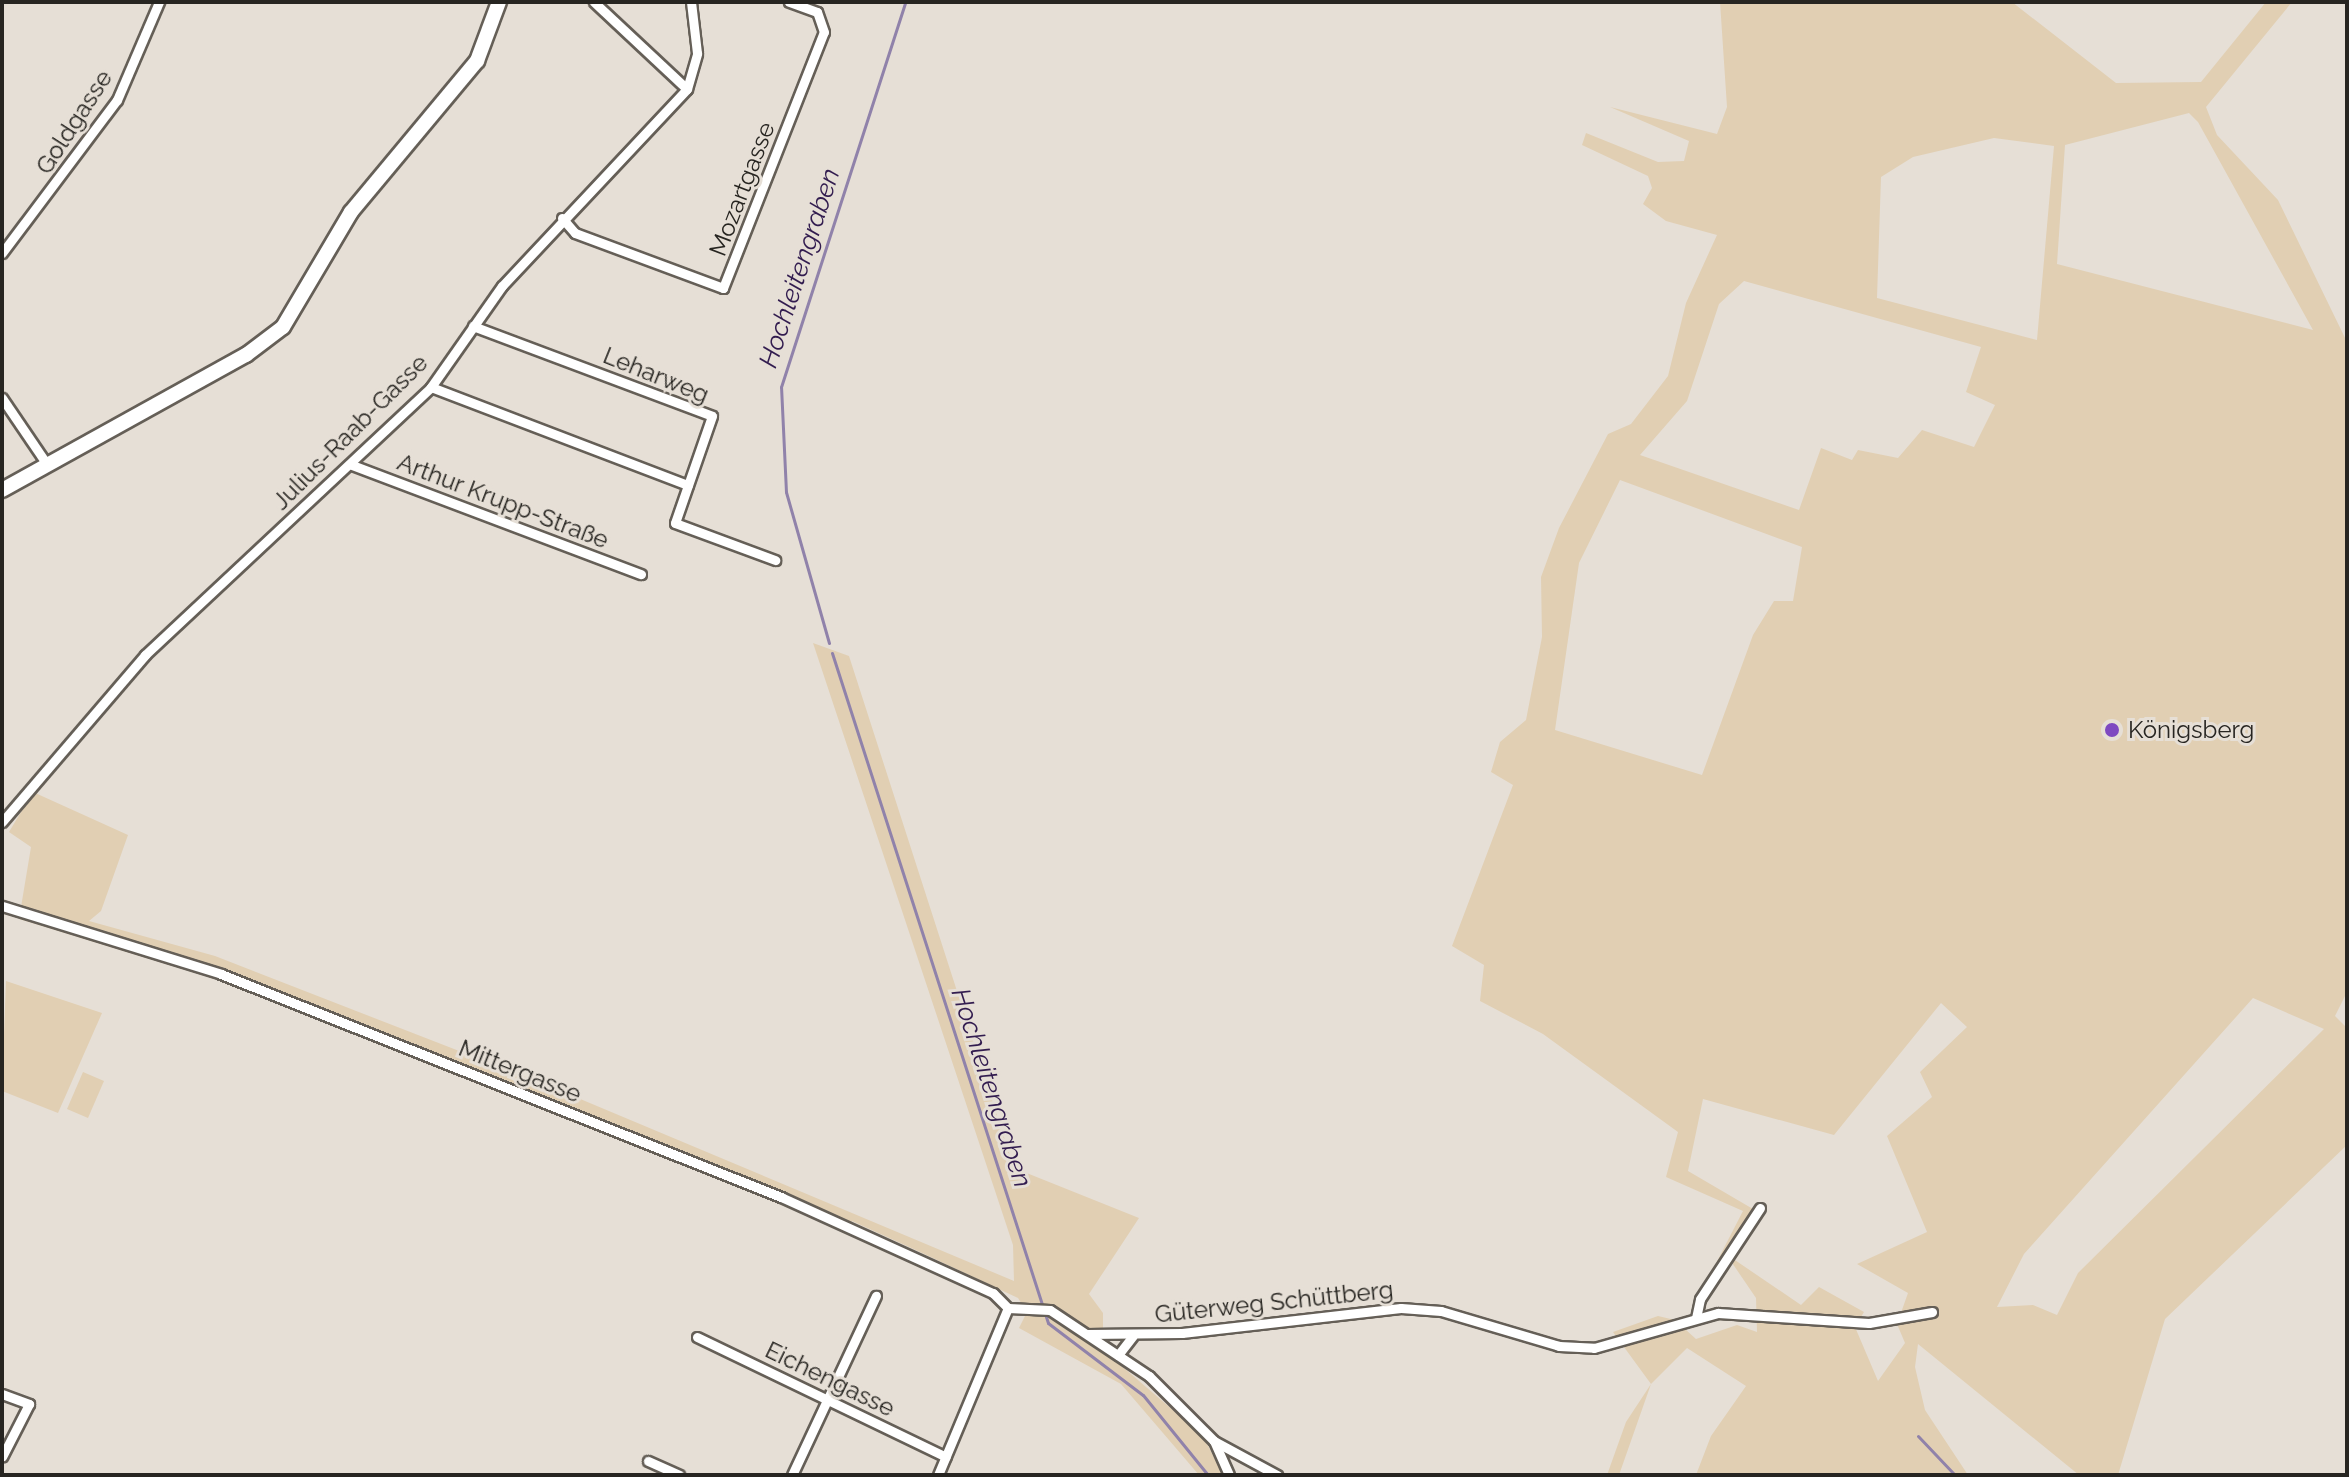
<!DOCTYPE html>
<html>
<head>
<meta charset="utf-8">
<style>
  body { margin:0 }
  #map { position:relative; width:2349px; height:1477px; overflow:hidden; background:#e6dfd6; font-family:Raleway,sans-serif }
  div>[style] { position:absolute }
  .green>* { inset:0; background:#e1cfb3 }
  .stream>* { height:3px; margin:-1.5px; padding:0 1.5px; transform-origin:1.5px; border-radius:1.5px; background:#9082aa }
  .roads { filter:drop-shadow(2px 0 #655f57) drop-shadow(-2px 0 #655f57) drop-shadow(0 2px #655f57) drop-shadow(0 -2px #655f57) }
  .minor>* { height:9px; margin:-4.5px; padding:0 4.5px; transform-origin:4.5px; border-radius:4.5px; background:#fff }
  .primary>* { height:14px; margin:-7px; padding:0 7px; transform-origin:7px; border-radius:7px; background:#fff }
  .dots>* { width:22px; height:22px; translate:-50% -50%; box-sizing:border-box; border:4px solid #e6dfd6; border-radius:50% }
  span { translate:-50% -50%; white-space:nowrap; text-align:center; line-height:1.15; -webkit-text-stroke:6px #e6dfd6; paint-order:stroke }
  .street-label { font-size:24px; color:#272521 }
  .poi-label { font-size:24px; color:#272521 }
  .left { translate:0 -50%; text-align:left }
  .water-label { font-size:26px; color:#321c4f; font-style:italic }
  .frame { position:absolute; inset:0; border:4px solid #272521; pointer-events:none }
</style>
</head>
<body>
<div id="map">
  <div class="green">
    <i style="clip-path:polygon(evenodd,1720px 2px,2012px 2px,2116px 83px,2201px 82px,2266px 2px,2292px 2px,2206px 107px,2217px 135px,2278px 200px,2347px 342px,2347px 992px,2335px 1016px,2347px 1028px,2347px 1145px,2165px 1319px,2118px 1475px,2079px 1475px,1918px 1344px,1915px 1367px,1925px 1410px,1968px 1475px,1696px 1475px,1711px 1436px,1746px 1386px,1687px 1348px,1651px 1384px,1619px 1475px,1607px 1475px,1626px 1422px,1651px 1384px,1613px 1332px,1658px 1316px,1675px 1320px,1696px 1339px,1737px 1325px,1757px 1332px,1756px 1298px,1726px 1254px,1710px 1275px,1743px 1211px,1666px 1177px,1678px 1132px,1543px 1034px,1480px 1001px,1484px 965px,1452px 946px,1513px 785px,1491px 772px,1500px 742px,1526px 720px,1542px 637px,1541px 577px,1559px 528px,1608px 434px,1631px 424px,1668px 376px,1686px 303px,1717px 235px,1666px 221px,1643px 204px,1652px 188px,1648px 176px,1582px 145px,1586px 133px,1658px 162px,1684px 161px,1689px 141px,1610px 107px,1717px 134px,1727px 107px,1720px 2px,2189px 113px,2198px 122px,2313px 330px,2057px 264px,2065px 145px,2189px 113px,1720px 2px,1994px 138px,2054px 146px,2037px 340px,1877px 298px,1881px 177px,1913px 157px,1994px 138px,1720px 2px,1744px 281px,1981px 347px,1966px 392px,1995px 405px,1974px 447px,1922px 430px,1898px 458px,1858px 450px,1852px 460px,1821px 448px,1799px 510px,1640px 455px,1687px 401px,1719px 304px,1744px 281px,1720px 2px,1620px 480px,1802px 547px,1793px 601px,1774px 601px,1753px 635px,1702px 775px,1555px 730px,1579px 563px,1620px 480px,1720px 2px,2253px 998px,2324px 1029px,2078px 1273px,2057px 1315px,2033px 1305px,1997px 1307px,2024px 1254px,2253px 998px,1720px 2px,1941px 1003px,1967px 1027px,1920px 1072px,1932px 1097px,1887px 1136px,1927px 1232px,1857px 1264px,1908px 1293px,1897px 1324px,1905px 1343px,1878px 1381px,1855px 1327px,1864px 1312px,1819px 1287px,1801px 1305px,1726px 1254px,1753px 1209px,1688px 1171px,1703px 1099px,1834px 1135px,1941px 1003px)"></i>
    <i style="clip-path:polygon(813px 643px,849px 656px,1014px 1168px,1139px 1218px,1089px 1294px,1103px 1313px,1103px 1350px,1203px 1436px,1223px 1475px,1199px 1475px,1121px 1384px,1019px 1328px,1027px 1312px,1018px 1298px,920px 1252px,852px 1221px,846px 1231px,228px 983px,19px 919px,31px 847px,9px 832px,33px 792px,128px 835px,101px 911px,89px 921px,215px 956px,554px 1088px,1014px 1281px,1013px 1245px)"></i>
    <i style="clip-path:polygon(6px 981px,102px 1013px,58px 1113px,2px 1091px)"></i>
    <i style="clip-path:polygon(83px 1072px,104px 1081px,88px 1118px,67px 1109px)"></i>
  </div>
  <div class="stream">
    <i style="left:829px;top:643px;width:157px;rotate:-105.9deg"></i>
    <i style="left:786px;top:492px;width:105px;rotate:-92.7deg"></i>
    <i style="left:781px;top:387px;width:404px;rotate:-72.1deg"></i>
    <i style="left:832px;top:653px;width:704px;rotate:72.13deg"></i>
    <i style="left:1048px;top:1323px;width:119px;rotate:37.2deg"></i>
    <i style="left:1143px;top:1395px;width:103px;rotate:50.9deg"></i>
    <i style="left:1918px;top:1436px;width:54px;rotate:46.5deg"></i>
  </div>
  <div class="roads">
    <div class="minor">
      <i style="left:594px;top:2px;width:127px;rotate:43.1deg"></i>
      <i style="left:562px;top:218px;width:20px;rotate:49deg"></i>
      <i style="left:575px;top:233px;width:158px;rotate:20.4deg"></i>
      <i style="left:723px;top:288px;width:275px;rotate:-68.5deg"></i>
      <i style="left:824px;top:32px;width:21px;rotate:-109deg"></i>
      <i style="left:817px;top:12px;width:30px;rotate:-160deg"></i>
      <i style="left:2px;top:253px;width:191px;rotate:-53.1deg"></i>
      <i style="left:117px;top:100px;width:107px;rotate:-66.8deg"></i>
      <i style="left:473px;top:326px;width:255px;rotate:20.6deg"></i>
      <i style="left:712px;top:416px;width:113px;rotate:109.1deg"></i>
      <i style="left:675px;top:523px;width:107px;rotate:20.3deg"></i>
      <i style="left:431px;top:387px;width:275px;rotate:20.9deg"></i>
      <i style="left:2px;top:398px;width:75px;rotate:55.9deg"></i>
      <i style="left:352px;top:465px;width:309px;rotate:20.7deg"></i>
      <i style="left:2px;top:822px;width:220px;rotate:-49.4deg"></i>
      <i style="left:145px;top:655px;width:392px;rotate:-43.1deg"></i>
      <i style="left:431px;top:387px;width:123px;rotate:-54.9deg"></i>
      <i style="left:502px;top:286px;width:270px;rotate:-46.8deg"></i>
      <i style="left:687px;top:89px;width:37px;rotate:-74deg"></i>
      <i style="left:697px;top:53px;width:51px;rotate:-96.7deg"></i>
      <i style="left:2px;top:906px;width:229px;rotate:17.2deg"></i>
      <i style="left:221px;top:974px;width:603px;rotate:21.71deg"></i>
      <i style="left:781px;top:1197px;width:233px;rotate:24.4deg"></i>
      <i style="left:993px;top:1293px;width:21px;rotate:45deg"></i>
      <i style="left:1008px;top:1308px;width:42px;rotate:2.7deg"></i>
      <i style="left:1050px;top:1310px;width:119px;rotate:33.7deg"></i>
      <i style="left:1149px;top:1376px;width:92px;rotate:45deg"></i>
      <i style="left:1214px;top:1441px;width:37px;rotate:66deg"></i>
      <i style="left:1696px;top:1318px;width:19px;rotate:-78deg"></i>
      <i style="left:1700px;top:1299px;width:109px;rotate:-56.6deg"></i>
      <i style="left:1087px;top:1334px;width:95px;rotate:-0.6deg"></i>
      <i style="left:1182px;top:1333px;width:220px;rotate:-6.5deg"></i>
      <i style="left:1401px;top:1308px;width:40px;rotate:4.3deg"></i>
      <i style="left:1441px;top:1311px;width:123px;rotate:16.5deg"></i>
      <i style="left:1559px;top:1346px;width:35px;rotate:3deg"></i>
      <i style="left:1594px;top:1348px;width:129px;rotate:-15.8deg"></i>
      <i style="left:1718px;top:1313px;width:151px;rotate:3.8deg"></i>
      <i style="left:1869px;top:1323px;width:64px;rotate:-9.9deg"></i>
      <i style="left:697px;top:1337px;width:276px;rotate:25.7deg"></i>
      <i style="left:1118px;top:1355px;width:24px;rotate:-52deg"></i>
      <i style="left:2px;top:1394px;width:29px;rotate:20deg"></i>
      <i style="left:29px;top:1404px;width:59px;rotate:117deg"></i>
      <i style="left:1214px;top:1441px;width:72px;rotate:28.4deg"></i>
      <i style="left:648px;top:1461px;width:34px;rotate:24deg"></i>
      <i style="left:792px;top:1475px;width:198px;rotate:-64.9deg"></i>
      <i style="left:938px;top:1475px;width:181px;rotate:-67.3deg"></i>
    </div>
    <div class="primary">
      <i style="left:2px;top:490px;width:279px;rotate:-29deg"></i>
      <i style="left:246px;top:355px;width:46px;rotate:-37.1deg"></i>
      <i style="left:283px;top:327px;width:134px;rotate:-59.4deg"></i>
      <i style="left:351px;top:212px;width:197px;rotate:-50.2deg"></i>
      <i style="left:477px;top:61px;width:63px;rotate:-69.6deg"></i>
    </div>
  </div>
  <div class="dots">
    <i style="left:2112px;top:730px;background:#7e49c1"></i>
  </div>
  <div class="street-label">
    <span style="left:74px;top:122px;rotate:-57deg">Goldgasse</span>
    <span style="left:742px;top:189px;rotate:-69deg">Mozartgasse</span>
    <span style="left:656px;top:375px;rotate:22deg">Leharweg</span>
    <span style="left:350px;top:432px;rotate:-45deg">Julius-Raab-Gasse</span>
    <span style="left:503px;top:501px;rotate:21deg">Arthur Krupp-Straße</span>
    <span style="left:520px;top:1071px;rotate:22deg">Mittergasse</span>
    <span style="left:1274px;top:1302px;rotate:-6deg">Güterweg Schüttberg</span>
    <span style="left:830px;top:1379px;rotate:26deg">Eichengasse</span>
  </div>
  <div class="poi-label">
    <span class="left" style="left:2128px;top:730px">Königsberg</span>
  </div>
  <div class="water-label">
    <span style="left:800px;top:268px;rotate:-72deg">Hochleitengraben</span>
    <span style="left:991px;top:1088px;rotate:72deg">Hochleitengraben</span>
  </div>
  <div class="frame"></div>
</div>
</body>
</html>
